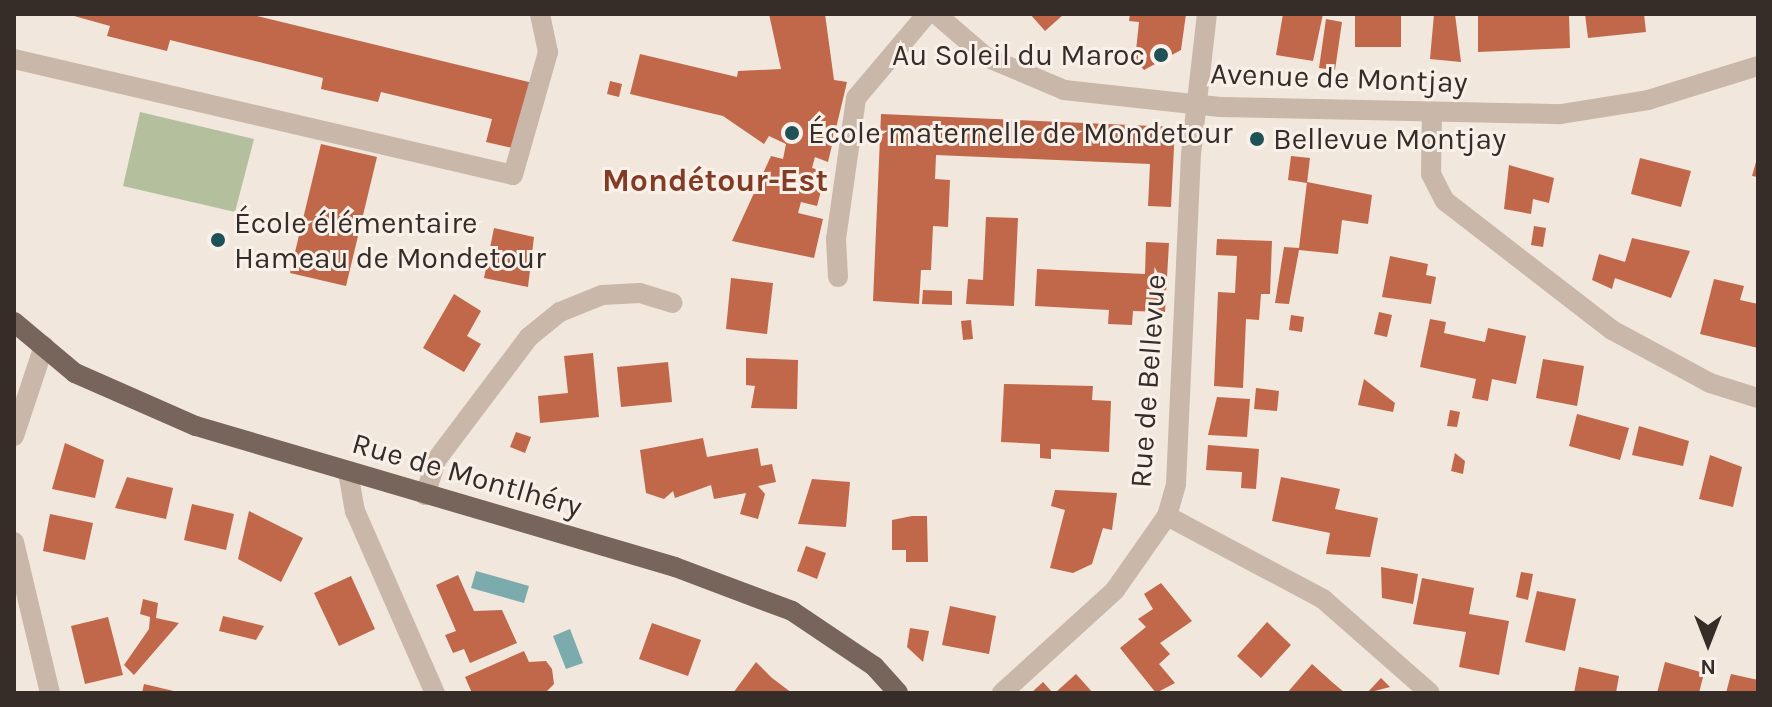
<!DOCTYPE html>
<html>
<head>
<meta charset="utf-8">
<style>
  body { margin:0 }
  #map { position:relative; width:1772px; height:707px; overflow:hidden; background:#f1e7dc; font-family:Karla,sans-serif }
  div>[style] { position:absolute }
  .green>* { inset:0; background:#b4c09d }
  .water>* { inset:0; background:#7cabad }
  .building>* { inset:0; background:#c1674a }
  .minor>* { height:20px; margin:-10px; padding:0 10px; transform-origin:10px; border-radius:10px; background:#c9b7a9 }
  .major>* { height:20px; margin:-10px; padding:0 10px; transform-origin:10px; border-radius:10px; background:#77645a }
  .dots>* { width:22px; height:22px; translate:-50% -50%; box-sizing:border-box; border:4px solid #f9f1e9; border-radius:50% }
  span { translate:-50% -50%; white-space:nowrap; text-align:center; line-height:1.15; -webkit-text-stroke:6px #f9f1e9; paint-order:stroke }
  .poi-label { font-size:30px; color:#362d28 }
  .right { translate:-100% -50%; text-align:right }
  .left { translate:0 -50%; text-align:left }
  .street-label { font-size:30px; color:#362d28 }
  .neighbourhood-label { font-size:32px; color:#823b24; font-weight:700 }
  .frame { position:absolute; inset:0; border:16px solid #362d28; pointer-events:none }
  .north { position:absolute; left:1668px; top:603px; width:80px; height:80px; -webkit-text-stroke:6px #f9f1e9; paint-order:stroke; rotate:180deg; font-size:22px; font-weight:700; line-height:32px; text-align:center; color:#362d28 }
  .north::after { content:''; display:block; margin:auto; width:28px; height:36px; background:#362d28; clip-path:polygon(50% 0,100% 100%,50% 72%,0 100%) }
</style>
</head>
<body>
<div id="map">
  <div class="green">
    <i style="clip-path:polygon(140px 112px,254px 139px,235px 212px,123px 186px)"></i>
  </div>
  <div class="water">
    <i style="clip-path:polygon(476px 571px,529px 586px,524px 603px,471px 588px)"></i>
    <i style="clip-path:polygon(570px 629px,583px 663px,566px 669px,553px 636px)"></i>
  </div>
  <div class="building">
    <i style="clip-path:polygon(67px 14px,249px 14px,533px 83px,517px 149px,486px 142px,492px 119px,381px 92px,378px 102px,321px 89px,323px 78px,170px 40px,167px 51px,107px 36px,110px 26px)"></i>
    <i style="clip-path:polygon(769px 14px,825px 14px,834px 80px,847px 82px,828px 162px,815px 157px,812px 168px,826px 172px,817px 206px,801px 202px,798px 213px,823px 219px,814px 258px,732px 241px,771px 156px,783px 159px,786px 144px,769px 136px,764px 144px,723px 116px,630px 94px,640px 54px,737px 77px,738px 71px,781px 69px)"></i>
    <i style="clip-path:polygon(1030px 14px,1064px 14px,1045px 31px)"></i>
    <i style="clip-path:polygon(1130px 14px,1186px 14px,1181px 50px,1144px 70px,1135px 60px,1139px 22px,1129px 21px)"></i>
    <i style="clip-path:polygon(1283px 14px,1323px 14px,1313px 61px,1276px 55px)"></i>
    <i style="clip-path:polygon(1355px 14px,1401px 14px,1401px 47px,1355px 47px)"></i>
    <i style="clip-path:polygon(1434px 14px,1455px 14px,1461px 62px,1430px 59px)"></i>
    <i style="clip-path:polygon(1478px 14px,1569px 14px,1570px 48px,1478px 52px)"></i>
    <i style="clip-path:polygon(1585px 14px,1644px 14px,1646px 32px,1588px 38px)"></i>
    <i style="clip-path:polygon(1326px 19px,1342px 22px,1335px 70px,1319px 68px)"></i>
    <i style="clip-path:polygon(610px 81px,622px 84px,619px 97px,607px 94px)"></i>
    <i style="clip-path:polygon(881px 114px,1175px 127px,1171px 207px,1148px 206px,1150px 164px,936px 155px,935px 179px,950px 180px,948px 227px,933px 226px,931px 270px,921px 270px,919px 304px,873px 301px)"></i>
    <i style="clip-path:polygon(321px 144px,377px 157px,346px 286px,290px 273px)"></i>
    <i style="clip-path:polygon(1758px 155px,1758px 177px,1752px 176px)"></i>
    <i style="clip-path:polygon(1291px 156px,1310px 158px,1307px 183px,1288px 180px)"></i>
    <i style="clip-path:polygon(1640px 158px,1691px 171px,1681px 207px,1631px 194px)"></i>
    <i style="clip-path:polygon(1509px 165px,1554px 178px,1549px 203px,1533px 199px,1531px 214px,1504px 209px)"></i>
    <i style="clip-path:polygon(1307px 182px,1372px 195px,1368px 224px,1342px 220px,1338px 254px,1299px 250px,1289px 304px,1275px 303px,1284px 247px,1299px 248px)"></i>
    <i style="clip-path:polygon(986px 217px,1018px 218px,1014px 306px,966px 304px,968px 279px,983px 280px)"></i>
    <i style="clip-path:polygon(1534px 226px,1546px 228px,1543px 247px,1531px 245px)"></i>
    <i style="clip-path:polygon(494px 228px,534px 237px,528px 287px,484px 278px)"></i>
    <i style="clip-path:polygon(1632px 238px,1690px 251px,1671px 298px,1615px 278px,1612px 289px,1592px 280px,1599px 254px,1625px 262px)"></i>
    <i style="clip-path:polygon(1217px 239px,1272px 241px,1270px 294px,1261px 294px,1259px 320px,1246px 319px,1243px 388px,1214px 386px,1218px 292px,1235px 293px,1237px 256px,1216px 255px)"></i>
    <i style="clip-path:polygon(1146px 242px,1169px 243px,1165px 312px,1133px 311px,1132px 325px,1108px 324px,1109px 310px,1035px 306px,1037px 269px,1145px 274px)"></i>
    <i style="clip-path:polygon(1390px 256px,1428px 264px,1426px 275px,1436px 277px,1431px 304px,1382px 297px)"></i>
    <i style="clip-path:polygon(731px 278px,773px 283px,767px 334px,726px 329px)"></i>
    <i style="clip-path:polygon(1714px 279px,1744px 286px,1740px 300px,1758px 304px,1758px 348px,1700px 334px)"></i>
    <i style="clip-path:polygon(923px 290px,952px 291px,952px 305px,922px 304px)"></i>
    <i style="clip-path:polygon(454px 294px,481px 311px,467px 336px,481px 344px,464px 372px,423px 348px)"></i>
    <i style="clip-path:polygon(1379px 312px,1392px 315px,1387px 337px,1374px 334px)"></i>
    <i style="clip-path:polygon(1291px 315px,1304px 317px,1302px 332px,1289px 330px)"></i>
    <i style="clip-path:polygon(1430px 319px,1446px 322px,1444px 333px,1485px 342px,1488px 328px,1526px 336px,1516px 384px,1492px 379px,1488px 401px,1472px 398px,1476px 379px,1420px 367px)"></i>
    <i style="clip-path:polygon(971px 320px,973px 339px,963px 340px,961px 321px)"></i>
    <i style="clip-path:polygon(593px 353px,599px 417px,540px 423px,538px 396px,568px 393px,564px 356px)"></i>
    <i style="clip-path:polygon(746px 358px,798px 360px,797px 409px,751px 408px,755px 386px,746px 385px)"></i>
    <i style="clip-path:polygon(1543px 359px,1584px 366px,1577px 406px,1536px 398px)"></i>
    <i style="clip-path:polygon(668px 362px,672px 402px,621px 407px,617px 367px)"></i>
    <i style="clip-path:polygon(1364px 379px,1395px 403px,1393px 412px,1358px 405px)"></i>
    <i style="clip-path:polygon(1004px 384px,1093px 386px,1092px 400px,1111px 401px,1109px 452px,1051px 449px,1051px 459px,1040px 458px,1040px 444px,1001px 442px)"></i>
    <i style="clip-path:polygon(1256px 388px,1279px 391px,1277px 411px,1254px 409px)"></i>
    <i style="clip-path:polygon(1217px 397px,1250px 399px,1247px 437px,1208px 435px)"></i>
    <i style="clip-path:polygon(1450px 410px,1460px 412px,1457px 427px,1447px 426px)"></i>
    <i style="clip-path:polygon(1577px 414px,1629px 428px,1620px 460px,1569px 446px)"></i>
    <i style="clip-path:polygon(1639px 426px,1689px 441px,1683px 466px,1632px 455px)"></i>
    <i style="clip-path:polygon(516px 432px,531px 437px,525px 453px,510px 447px)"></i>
    <i style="clip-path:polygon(703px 438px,707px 457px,758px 448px,761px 466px,772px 464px,776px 482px,758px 486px,765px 494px,758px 519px,740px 514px,746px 493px,714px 499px,711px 485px,675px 498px,673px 491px,664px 499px,646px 493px,640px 450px)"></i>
    <i style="clip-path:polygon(65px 443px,104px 460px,95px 498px,52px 489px)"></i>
    <i style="clip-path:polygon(1208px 445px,1259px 449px,1256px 489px,1241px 488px,1242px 472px,1206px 470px)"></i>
    <i style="clip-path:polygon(1455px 453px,1465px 461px,1463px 474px,1451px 471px)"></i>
    <i style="clip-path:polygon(1710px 455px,1742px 467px,1733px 507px,1699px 499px)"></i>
    <i style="clip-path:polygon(127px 477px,173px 488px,166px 519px,115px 508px)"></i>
    <i style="clip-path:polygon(1281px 477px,1340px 489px,1335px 509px,1378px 518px,1370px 557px,1326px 554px,1330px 533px,1272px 521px)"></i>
    <i style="clip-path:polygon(812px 479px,850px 482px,846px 527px,798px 524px)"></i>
    <i style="clip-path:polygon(1055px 490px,1117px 493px,1112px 530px,1103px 528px,1092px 564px,1073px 573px,1050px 568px,1065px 510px,1051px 506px)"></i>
    <i style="clip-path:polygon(192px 504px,234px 514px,226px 550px,184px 540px)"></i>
    <i style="clip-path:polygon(249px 511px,303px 538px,281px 582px,238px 559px)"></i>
    <i style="clip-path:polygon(50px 514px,93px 523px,85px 560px,43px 551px)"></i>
    <i style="clip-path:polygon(912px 516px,927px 516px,928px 562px,906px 562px,906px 550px,892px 550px,892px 520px)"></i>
    <i style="clip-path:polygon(806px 546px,826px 553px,817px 579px,797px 571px)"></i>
    <i style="clip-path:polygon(1381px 567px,1418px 574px,1413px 604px,1382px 598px)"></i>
    <i style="clip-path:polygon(1521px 572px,1533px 574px,1528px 600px,1516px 597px)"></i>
    <i style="clip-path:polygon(458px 575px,474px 611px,502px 610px,517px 643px,470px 663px,464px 649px,453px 653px,445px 635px,456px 631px,436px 585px)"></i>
    <i style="clip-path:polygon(351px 576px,375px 629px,339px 646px,314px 593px)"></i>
    <i style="clip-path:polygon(1422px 578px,1474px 588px,1469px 614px,1509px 621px,1499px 675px,1459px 667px,1466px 632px,1413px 624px)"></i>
    <i style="clip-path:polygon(1161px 583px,1192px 621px,1160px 643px,1170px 654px,1159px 664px,1175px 683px,1156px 693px,1120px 648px,1146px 627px,1138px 619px,1153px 609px,1144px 594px)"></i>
    <i style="clip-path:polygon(1537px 591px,1576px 599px,1565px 651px,1525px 642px)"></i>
    <i style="clip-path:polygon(143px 599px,158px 603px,156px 618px,179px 623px,134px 675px,124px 665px,149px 629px,150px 617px,140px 614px)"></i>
    <i style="clip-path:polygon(950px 606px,996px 616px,989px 654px,942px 645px)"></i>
    <i style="clip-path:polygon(223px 616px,264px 626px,256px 640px,219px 631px)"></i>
    <i style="clip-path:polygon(108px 617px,123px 675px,85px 684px,71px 626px)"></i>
    <i style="clip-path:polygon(1267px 622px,1291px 645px,1261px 678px,1237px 656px)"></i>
    <i style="clip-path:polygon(652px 623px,701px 640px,688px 676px,639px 659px)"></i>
    <i style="clip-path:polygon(910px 628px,929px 631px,923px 662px,907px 647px)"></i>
    <i style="clip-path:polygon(524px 651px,529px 662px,546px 661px,552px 669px,554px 684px,545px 693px,472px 693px,465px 677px)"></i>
    <i style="clip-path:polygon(756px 662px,772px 678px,792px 693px,733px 693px)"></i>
    <i style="clip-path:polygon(1665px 662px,1704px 673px,1699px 693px,1657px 693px)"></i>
    <i style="clip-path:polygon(1312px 664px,1332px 682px,1345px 693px,1287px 693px)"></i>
    <i style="clip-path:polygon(1579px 667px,1619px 676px,1616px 693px,1574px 693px)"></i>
    <i style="clip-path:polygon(1076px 674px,1093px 693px,1055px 693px)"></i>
    <i style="clip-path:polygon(1731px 674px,1758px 680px,1758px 693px,1726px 693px)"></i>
    <i style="clip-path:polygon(1381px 678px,1390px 687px,1367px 693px)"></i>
    <i style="clip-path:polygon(1043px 682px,1053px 693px,1031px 693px)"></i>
    <i style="clip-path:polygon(144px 684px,178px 692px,178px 693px,142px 693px)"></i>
  </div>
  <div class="minor">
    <i style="left:936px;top:14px;width:66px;rotate:40.7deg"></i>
    <i style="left:986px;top:57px;width:85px;rotate:22.9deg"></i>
    <i style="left:1064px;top:90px;width:157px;rotate:6.2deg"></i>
    <i style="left:1220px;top:107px;width:341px;rotate:1.2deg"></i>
    <i style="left:1561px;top:114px;width:88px;rotate:-9.1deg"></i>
    <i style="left:1648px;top:100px;width:115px;rotate:-17.2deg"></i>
    <i style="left:14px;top:59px;width:512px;rotate:13.09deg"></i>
    <i style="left:513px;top:175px;width:128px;rotate:-74.1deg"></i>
    <i style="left:548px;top:52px;width:39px;rotate:-102deg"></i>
    <i style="left:1432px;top:112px;width:62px;rotate:90.9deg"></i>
    <i style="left:1431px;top:174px;width:30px;rotate:63deg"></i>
    <i style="left:1445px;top:201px;width:211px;rotate:37.7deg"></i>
    <i style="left:1612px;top:330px;width:111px;rotate:28.4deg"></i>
    <i style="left:1710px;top:383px;width:50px;rotate:17.4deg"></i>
    <i style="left:838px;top:277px;width:38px;rotate:-93deg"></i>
    <i style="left:836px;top:239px;width:142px;rotate:-81.9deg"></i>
    <i style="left:856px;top:98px;width:110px;rotate:-49.8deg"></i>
    <i style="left:14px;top:436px;width:95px;rotate:-71.6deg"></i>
    <i style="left:348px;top:472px;width:40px;rotate:80deg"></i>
    <i style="left:355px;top:511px;width:199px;rotate:66.3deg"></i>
    <i style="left:425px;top:495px;width:38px;rotate:-72deg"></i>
    <i style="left:437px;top:459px;width:153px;rotate:-53deg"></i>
    <i style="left:529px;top:337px;width:40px;rotate:-39deg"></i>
    <i style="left:560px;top:312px;width:45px;rotate:-22deg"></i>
    <i style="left:602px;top:295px;width:38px;rotate:-3deg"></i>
    <i style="left:640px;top:293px;width:34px;rotate:17deg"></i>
    <i style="left:1167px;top:516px;width:177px;rotate:28deg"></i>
    <i style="left:1323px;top:599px;width:142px;rotate:41.3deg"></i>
    <i style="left:14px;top:542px;width:155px;rotate:76.6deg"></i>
    <i style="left:1002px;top:693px;width:153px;rotate:-42.3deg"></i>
    <i style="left:1115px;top:590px;width:90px;rotate:-54.9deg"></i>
    <i style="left:1167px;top:516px;width:33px;rotate:-74deg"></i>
    <i style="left:1176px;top:484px;width:330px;rotate:-87.4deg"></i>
    <i style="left:1191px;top:154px;width:141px;rotate:-83.5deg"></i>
  </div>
  <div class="major">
    <i style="left:14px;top:322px;width:80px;rotate:39.9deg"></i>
    <i style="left:75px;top:373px;width:132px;rotate:23.7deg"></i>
    <i style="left:196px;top:426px;width:499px;rotate:16.4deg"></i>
    <i style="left:675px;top:567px;width:125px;rotate:20.6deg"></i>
    <i style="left:792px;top:611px;width:99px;rotate:33.9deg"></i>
    <i style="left:874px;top:666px;width:36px;rotate:48deg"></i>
  </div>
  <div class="dots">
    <i style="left:1161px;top:55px;background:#1f5256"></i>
    <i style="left:792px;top:133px;background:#1f5256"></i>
    <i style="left:1257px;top:139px;background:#1f5256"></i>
    <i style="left:218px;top:240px;background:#1f5256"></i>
  </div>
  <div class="poi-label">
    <span class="right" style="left:1145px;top:55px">Au Soleil du Maroc</span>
    <span class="left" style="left:808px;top:133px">École maternelle de Mondetour</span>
    <span class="left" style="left:1273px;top:139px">Bellevue Montjay</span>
    <span class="left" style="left:234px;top:240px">École élémentaire<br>Hameau de Mondetour</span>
  </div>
  <div class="street-label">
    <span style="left:1339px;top:78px;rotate:2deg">Avenue de Montjay</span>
    <span style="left:1148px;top:381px;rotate:-86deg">Rue de Bellevue</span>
    <span style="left:467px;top:475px;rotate:16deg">Rue de Montlhéry</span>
  </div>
  <div class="neighbourhood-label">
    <span style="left:715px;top:181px">Mondétour-Est</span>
  </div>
  <div class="frame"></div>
  <div class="north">N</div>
</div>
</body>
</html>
